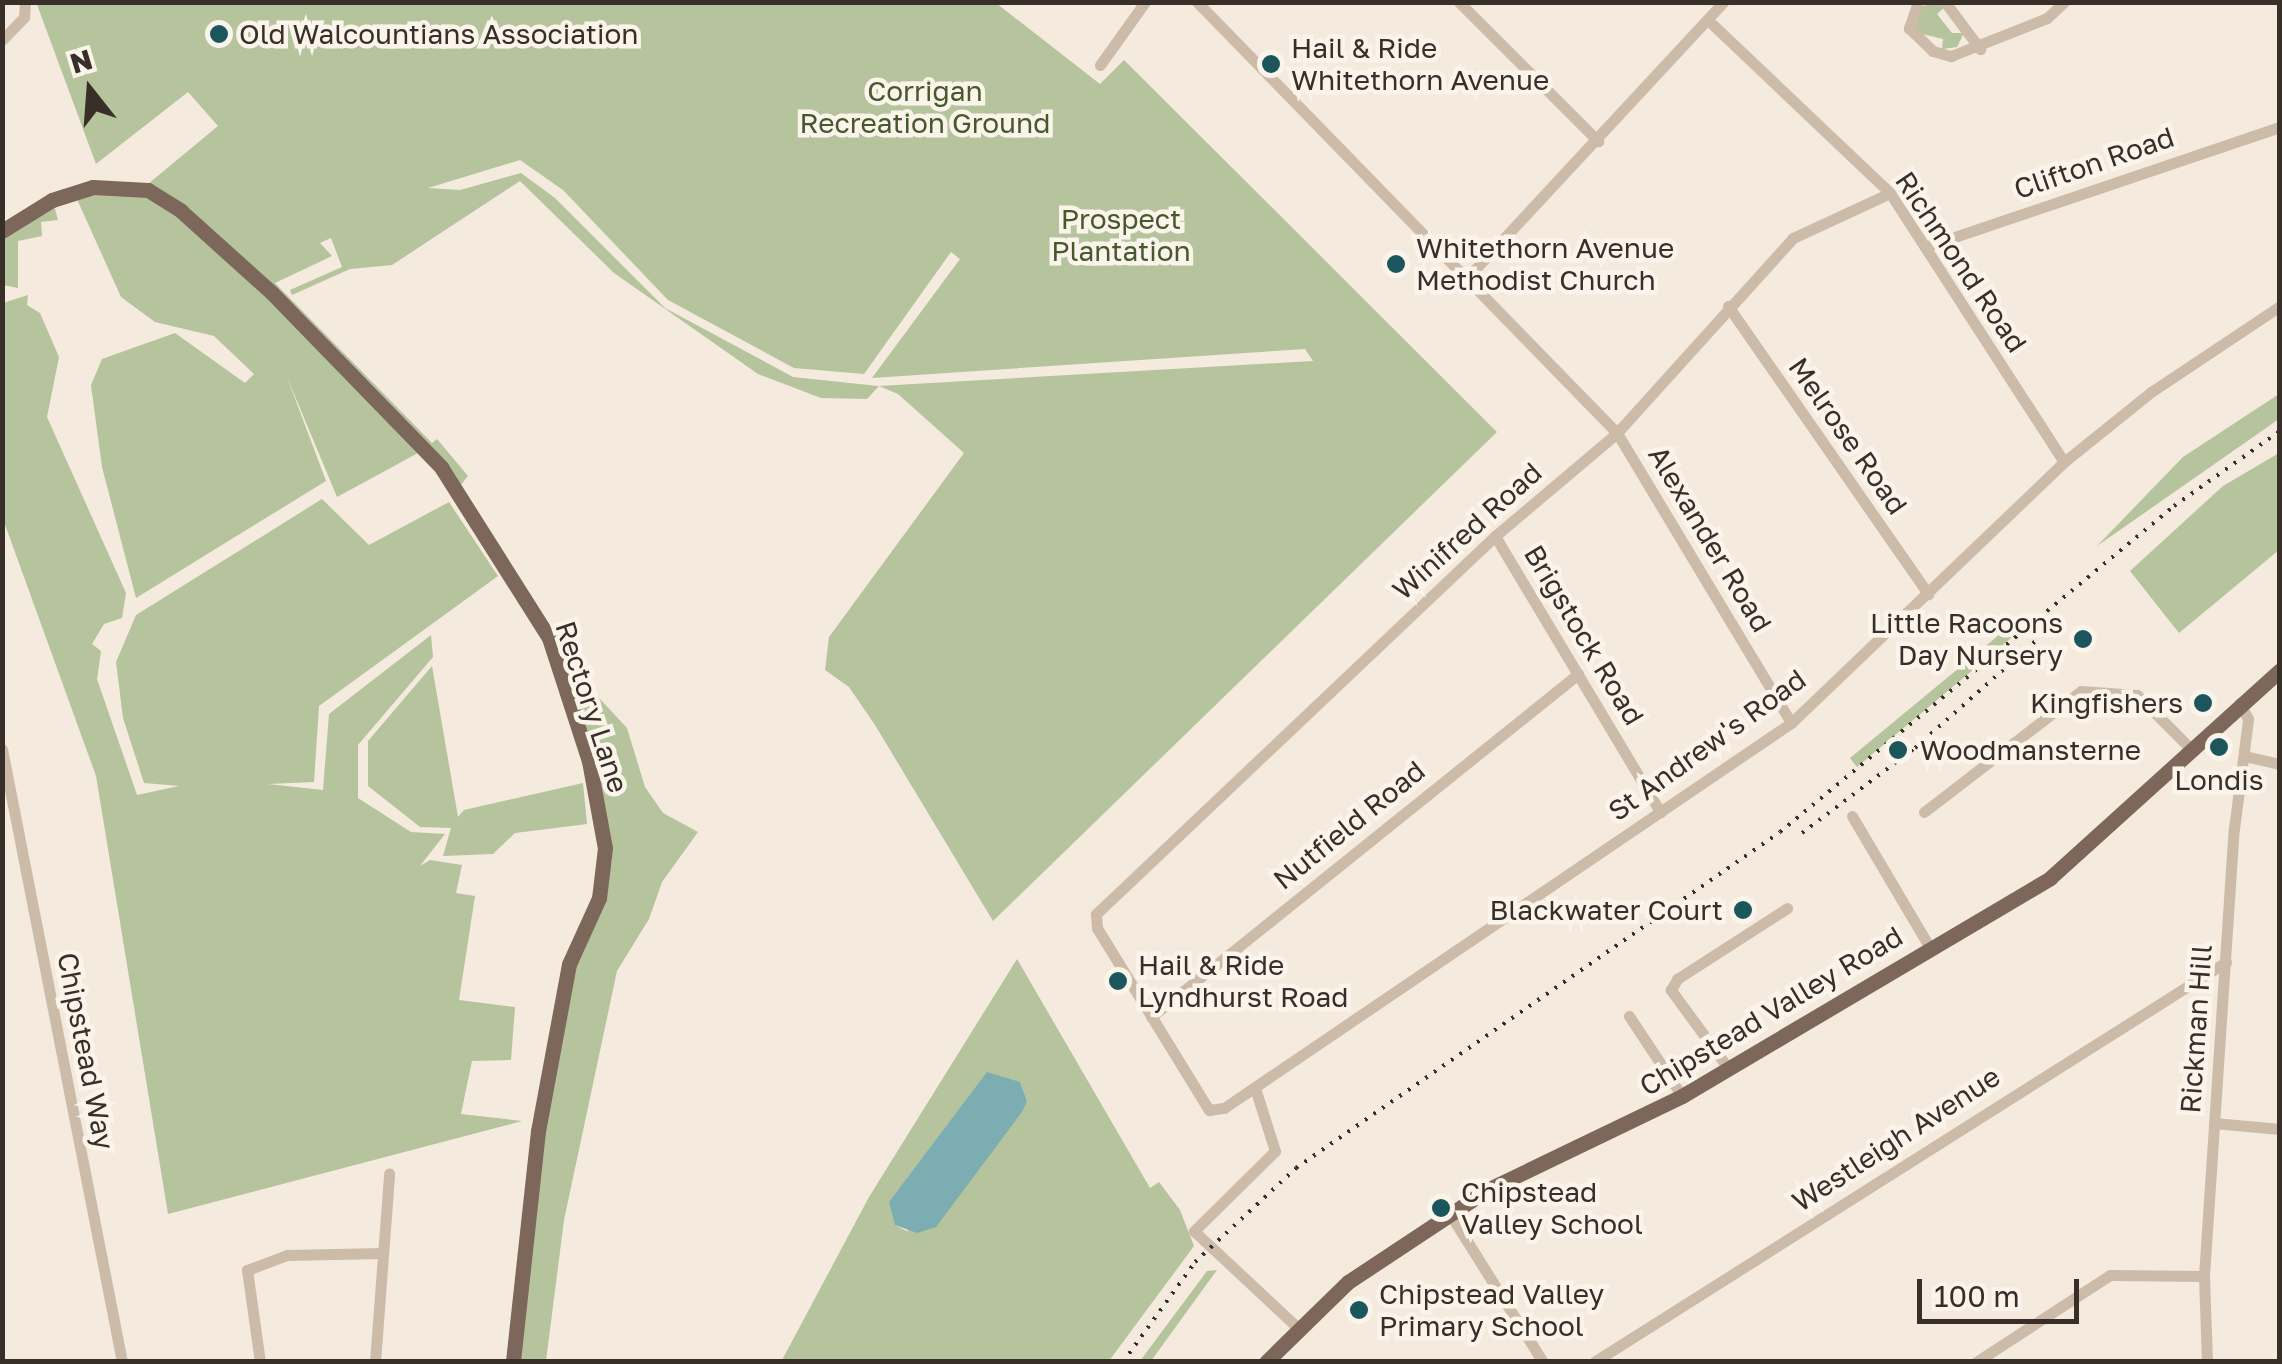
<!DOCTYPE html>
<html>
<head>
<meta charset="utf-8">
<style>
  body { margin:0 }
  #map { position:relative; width:2282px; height:1364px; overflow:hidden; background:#f4eade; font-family:"Golos Text",sans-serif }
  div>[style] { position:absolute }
  .green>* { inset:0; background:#b5c49d }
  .water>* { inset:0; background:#7badb2 }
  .minor>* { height:11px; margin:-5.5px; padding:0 5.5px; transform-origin:5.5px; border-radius:5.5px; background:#cdbba9 }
  .major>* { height:15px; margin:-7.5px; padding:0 7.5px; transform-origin:7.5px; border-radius:7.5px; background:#7c675a }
  .rail>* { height:4px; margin-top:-2px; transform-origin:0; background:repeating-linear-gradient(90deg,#392f29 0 2.5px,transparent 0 10.5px) }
  .dots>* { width:28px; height:28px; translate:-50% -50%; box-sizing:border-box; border:5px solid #fbf4eb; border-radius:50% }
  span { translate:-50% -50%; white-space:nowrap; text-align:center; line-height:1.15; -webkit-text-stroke:9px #fbf4eb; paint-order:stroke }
  .poi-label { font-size:28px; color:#392f29 }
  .left { translate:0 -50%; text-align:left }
  .right { translate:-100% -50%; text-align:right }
  .park-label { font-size:28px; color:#46592c }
  .street-label { font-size:28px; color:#392f29 }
  .frame { position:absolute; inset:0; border:5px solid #392f29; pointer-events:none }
  .north { position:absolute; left:40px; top:40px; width:100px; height:100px; -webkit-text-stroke:8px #fbf4eb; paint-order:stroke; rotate:343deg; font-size:28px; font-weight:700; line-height:40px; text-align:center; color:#392f29 }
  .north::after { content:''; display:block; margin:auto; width:35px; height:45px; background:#392f29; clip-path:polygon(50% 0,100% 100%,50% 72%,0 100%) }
  .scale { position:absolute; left:1917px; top:1279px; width:162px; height:45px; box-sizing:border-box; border:5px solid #392f29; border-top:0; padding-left:12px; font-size:30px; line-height:35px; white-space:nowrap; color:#392f29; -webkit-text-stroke:8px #fbf4eb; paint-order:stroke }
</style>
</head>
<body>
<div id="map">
  <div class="green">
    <i style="clip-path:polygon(evenodd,36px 2px,996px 3px,1100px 84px,1124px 60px,1497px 432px,993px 921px,875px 725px,849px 687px,825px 670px,829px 637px,964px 453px,898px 394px,879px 386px,867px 399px,821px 398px,758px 374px,614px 273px,520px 181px,392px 265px,350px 269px,292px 295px,290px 290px,342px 267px,331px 238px,320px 243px,332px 256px,275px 283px,432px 443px,437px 439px,468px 476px,460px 486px,429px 447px,337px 497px,287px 377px,326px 481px,136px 598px,102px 467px,91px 385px,102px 359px,175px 333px,245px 383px,254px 374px,214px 336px,155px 322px,121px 297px,76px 197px,148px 184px,218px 126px,188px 92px,96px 164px,36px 2px,520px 160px,563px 190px,668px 300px,794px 368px,864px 374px,951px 252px,960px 259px,872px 378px,1305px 349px,1313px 361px,878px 386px,793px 377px,665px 308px,555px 198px,521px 173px,460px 190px,428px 188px,520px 160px)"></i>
    <i style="clip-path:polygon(1936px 3px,1945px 7px,1937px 14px,1952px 33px,1964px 33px,1957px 47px,1942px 49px,1943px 39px,1918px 33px,1913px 25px,1919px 7px)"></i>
    <i style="clip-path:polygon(54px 205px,58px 220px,41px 222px,42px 236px,18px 241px,18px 288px,3px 285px,3px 239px)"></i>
    <i style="clip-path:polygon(28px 295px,27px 305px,40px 313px,59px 357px,47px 417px,126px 593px,122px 618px,104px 624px,92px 644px,101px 651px,97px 679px,137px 795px,179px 786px,144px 783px,123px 718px,116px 662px,136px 615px,322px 499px,369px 545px,449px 502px,498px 576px,319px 706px,314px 782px,268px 784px,323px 790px,329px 714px,431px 635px,433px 657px,358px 745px,358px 798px,411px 832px,445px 834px,420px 866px,430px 860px,462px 865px,456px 893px,475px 896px,459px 1000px,515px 1007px,511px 1060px,472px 1061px,461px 1114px,522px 1121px,168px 1214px,96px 776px,3px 519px,3px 303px)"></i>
    <i style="clip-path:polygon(2279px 394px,2279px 419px,2097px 546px,2183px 457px)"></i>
    <i style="clip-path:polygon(2279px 453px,2279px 550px,2179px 633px,2130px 571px,2223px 486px)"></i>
    <i style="clip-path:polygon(2005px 630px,2011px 638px,1857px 767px,1850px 758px)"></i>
    <i style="clip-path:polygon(560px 656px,627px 728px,645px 787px,663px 813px,698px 832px,662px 882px,649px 919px,617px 971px,564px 1220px,546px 1361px,519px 1362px,543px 1123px,578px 954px,599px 916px,612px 859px,601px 784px)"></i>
    <i style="clip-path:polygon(432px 666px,458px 817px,464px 810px,583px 783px,587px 824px,515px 833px,493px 854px,443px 856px,451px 828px,420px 827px,368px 786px,368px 741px)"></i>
    <i style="clip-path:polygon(evenodd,1017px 959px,1150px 1188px,1159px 1182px,1180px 1210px,1194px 1246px,1109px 1361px,781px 1362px,869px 1197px,1017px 959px,1020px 1082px,1027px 1101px,907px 1231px,895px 1225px,1020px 1082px)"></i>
    <i style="clip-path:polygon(1217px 1270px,1151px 1361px,1140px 1361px,1207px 1271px)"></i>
  </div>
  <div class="water">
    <i style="clip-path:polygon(987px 1072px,1020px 1082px,1027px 1101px,1022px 1112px,936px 1227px,917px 1233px,895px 1225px,889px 1202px)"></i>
  </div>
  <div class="minor">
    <i style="left:1197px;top:2px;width:602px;rotate:45.74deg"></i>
    <i style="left:1617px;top:433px;width:338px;rotate:59deg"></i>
    <i style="left:1459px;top:2px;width:197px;rotate:45deg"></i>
    <i style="left:1918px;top:2px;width:28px;rotate:109deg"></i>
    <i style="left:1909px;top:28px;width:33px;rotate:44deg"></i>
    <i style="left:1933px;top:51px;width:19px;rotate:16deg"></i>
    <i style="left:1951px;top:56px;width:103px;rotate:-21.6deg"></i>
    <i style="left:2047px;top:18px;width:23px;rotate:-43deg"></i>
    <i style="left:1945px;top:2px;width:59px;rotate:53.3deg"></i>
    <i style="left:1710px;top:22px;width:248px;rotate:43.5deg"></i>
    <i style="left:1890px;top:193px;width:320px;rotate:57.1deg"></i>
    <i style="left:2px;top:40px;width:32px;rotate:-46deg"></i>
    <i style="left:24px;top:17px;width:15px;rotate:-86deg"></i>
    <i style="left:1100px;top:65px;width:77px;rotate:-54.5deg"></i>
    <i style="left:1890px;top:193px;width:107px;rotate:155.1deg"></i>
    <i style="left:1793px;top:238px;width:263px;rotate:132.1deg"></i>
    <i style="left:1617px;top:433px;width:160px;rotate:139.8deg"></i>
    <i style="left:1495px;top:536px;width:550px;rotate:136.55deg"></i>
    <i style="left:1096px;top:914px;width:14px;rotate:86deg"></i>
    <i style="left:1097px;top:928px;width:214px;rotate:58.4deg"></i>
    <i style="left:1209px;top:1110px;width:15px;rotate:-8deg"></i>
    <i style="left:1224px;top:1108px;width:685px;rotate:-34.18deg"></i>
    <i style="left:1791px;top:723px;width:378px;rotate:-43.7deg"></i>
    <i style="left:2064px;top:462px;width:112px;rotate:-38.8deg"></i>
    <i style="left:2151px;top:392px;width:155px;rotate:-33.7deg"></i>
    <i style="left:1925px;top:247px;width:375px;rotate:-18.7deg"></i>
    <i style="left:1466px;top:279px;width:378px;rotate:-47.1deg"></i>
    <i style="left:1728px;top:306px;width:351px;rotate:55.2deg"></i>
    <i style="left:1495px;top:536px;width:322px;rotate:59.1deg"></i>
    <i style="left:2px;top:749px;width:625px;rotate:78.92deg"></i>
    <i style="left:2245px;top:756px;width:36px;rotate:13deg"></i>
    <i style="left:1924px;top:812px;width:198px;rotate:-37.6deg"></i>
    <i style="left:2081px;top:691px;width:56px;rotate:4.1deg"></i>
    <i style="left:2137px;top:695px;width:72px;rotate:45deg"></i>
    <i style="left:1852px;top:816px;width:151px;rotate:59.4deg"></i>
    <i style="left:1629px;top:1016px;width:96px;rotate:56.5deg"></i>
    <i style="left:1151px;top:1017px;width:548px;rotate:-38.77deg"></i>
    <i style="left:1728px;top:1068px;width:97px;rotate:-126.2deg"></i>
    <i style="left:1671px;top:990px;width:13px;rotate:-61deg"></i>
    <i style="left:1677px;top:979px;width:131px;rotate:-32.8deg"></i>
    <i style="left:1255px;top:1088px;width:66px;rotate:72.4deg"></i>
    <i style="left:1275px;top:1151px;width:114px;rotate:135.4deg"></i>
    <i style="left:1194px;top:1231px;width:144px;rotate:43deg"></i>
    <i style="left:2214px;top:1123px;width:66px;rotate:5.2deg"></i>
    <i style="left:1450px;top:1214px;width:175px;rotate:57.9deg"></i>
    <i style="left:260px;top:1362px;width:93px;rotate:-98deg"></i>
    <i style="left:247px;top:1270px;width:43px;rotate:-20.6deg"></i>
    <i style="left:287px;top:1255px;width:96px;rotate:-1.2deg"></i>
    <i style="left:375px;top:1362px;width:189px;rotate:-85.7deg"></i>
    <i style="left:1594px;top:1362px;width:748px;rotate:-32.33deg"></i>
    <i style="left:1976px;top:1362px;width:160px;rotate:-33deg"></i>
    <i style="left:2110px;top:1275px;width:94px;rotate:0.6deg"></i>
    <i style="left:2207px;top:1362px;width:86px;rotate:-92deg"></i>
    <i style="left:2204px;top:1276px;width:448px;rotate:-86.2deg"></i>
    <i style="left:2234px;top:829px;width:111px;rotate:-82.7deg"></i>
    <i style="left:2248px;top:719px;width:18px;rotate:-117deg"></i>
  </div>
  <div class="major">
    <i style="left:2px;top:231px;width:59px;rotate:-31.8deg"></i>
    <i style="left:52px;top:200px;width:43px;rotate:-17.6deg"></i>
    <i style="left:93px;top:187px;width:55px;rotate:3.1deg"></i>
    <i style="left:148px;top:190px;width:39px;rotate:32deg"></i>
    <i style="left:181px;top:211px;width:122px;rotate:42deg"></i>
    <i style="left:272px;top:293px;width:243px;rotate:45.8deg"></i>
    <i style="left:441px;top:467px;width:202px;rotate:57.7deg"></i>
    <i style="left:549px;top:638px;width:129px;rotate:72deg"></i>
    <i style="left:589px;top:761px;width:88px;rotate:79.6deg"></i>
    <i style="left:605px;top:848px;width:50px;rotate:96.8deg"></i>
    <i style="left:599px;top:898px;width:72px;rotate:114.4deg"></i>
    <i style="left:569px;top:964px;width:170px;rotate:100.5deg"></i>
    <i style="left:538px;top:1131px;width:232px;rotate:96.2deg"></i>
    <i style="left:1266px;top:1362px;width:115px;rotate:-44.3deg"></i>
    <i style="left:1348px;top:1282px;width:167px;rotate:-33.5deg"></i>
    <i style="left:1487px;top:1190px;width:216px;rotate:-25.7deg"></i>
    <i style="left:1682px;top:1096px;width:428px;rotate:-30.6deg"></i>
    <i style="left:2050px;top:878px;width:310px;rotate:-42.1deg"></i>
  </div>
  <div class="rail">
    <i style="left:1802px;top:833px;width:141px;rotate:-37deg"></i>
    <i style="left:1915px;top:748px;width:169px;rotate:-41.6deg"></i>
    <i style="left:1123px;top:1362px;width:123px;rotate:-54.2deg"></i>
    <i style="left:1195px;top:1262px;width:138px;rotate:-42.9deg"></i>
    <i style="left:1296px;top:1168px;width:589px;rotate:-34.77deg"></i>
    <i style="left:1780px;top:832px;width:511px;rotate:-39.6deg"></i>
    <i style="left:2174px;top:506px;width:130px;rotate:-35.3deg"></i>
  </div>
  <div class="dots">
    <i style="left:219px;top:34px;background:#1c565d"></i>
    <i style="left:1271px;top:64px;background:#1c565d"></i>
    <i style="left:1396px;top:264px;background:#1c565d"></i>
    <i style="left:2083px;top:639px;background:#1c565d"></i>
    <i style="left:2203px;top:703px;background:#1c565d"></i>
    <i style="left:2219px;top:747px;background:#1c565d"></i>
    <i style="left:1898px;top:750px;background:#1c565d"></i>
    <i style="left:1743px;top:910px;background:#1c565d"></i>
    <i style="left:1118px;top:981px;background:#1c565d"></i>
    <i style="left:1441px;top:1208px;background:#1c565d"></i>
    <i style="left:1359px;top:1310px;background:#1c565d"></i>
  </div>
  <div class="poi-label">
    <span class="left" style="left:239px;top:34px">Old Walcountians Association</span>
    <span class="left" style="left:1291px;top:64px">Hail &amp; Ride<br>Whitethorn Avenue</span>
    <span class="left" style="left:1416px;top:264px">Whitethorn Avenue<br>Methodist Church</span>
    <span class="right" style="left:2063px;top:639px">Little Racoons<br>Day Nursery</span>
    <span class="right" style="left:2183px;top:703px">Kingfishers</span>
    <span class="left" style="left:1920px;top:750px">Woodmansterne</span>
    <span style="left:2219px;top:780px">Londis</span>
    <span class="right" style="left:1723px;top:910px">Blackwater Court</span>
    <span class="left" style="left:1138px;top:981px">Hail &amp; Ride<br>Lyndhurst Road</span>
    <span class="left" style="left:1461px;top:1208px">Chipstead<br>Valley School</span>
    <span class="left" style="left:1379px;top:1310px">Chipstead Valley<br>Primary School</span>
  </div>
  <div class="park-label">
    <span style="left:925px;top:107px">Corrigan<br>Recreation Ground</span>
    <span style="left:1121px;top:235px">Prospect<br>Plantation</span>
  </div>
  <div class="street-label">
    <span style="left:2094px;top:163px;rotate:-19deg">Clifton Road</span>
    <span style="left:1961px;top:262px;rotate:56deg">Richmond Road</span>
    <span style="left:1848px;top:436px;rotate:55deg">Melrose Road</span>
    <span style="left:1467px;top:531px;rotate:-42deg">Winifred Road</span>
    <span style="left:1710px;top:539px;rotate:59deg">Alexander Road</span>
    <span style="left:1584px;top:635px;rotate:59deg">Brigstock Road</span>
    <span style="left:592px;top:707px;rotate:72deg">Rectory Lane</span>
    <span style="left:1707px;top:745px;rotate:-36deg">St Andrew's Road</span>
    <span style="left:1349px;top:825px;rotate:-39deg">Nutfield Road</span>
    <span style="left:1771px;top:1011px;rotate:-31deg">Chipstead Valley Road</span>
    <span style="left:2196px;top:1029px;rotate:-86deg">Rickman Hill</span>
    <span style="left:86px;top:1051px;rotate:79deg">Chipstead Way</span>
    <span style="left:1896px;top:1139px;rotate:-33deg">Westleigh Avenue</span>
  </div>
  <div class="frame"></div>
  <div class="north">N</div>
  <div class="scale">100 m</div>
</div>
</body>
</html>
